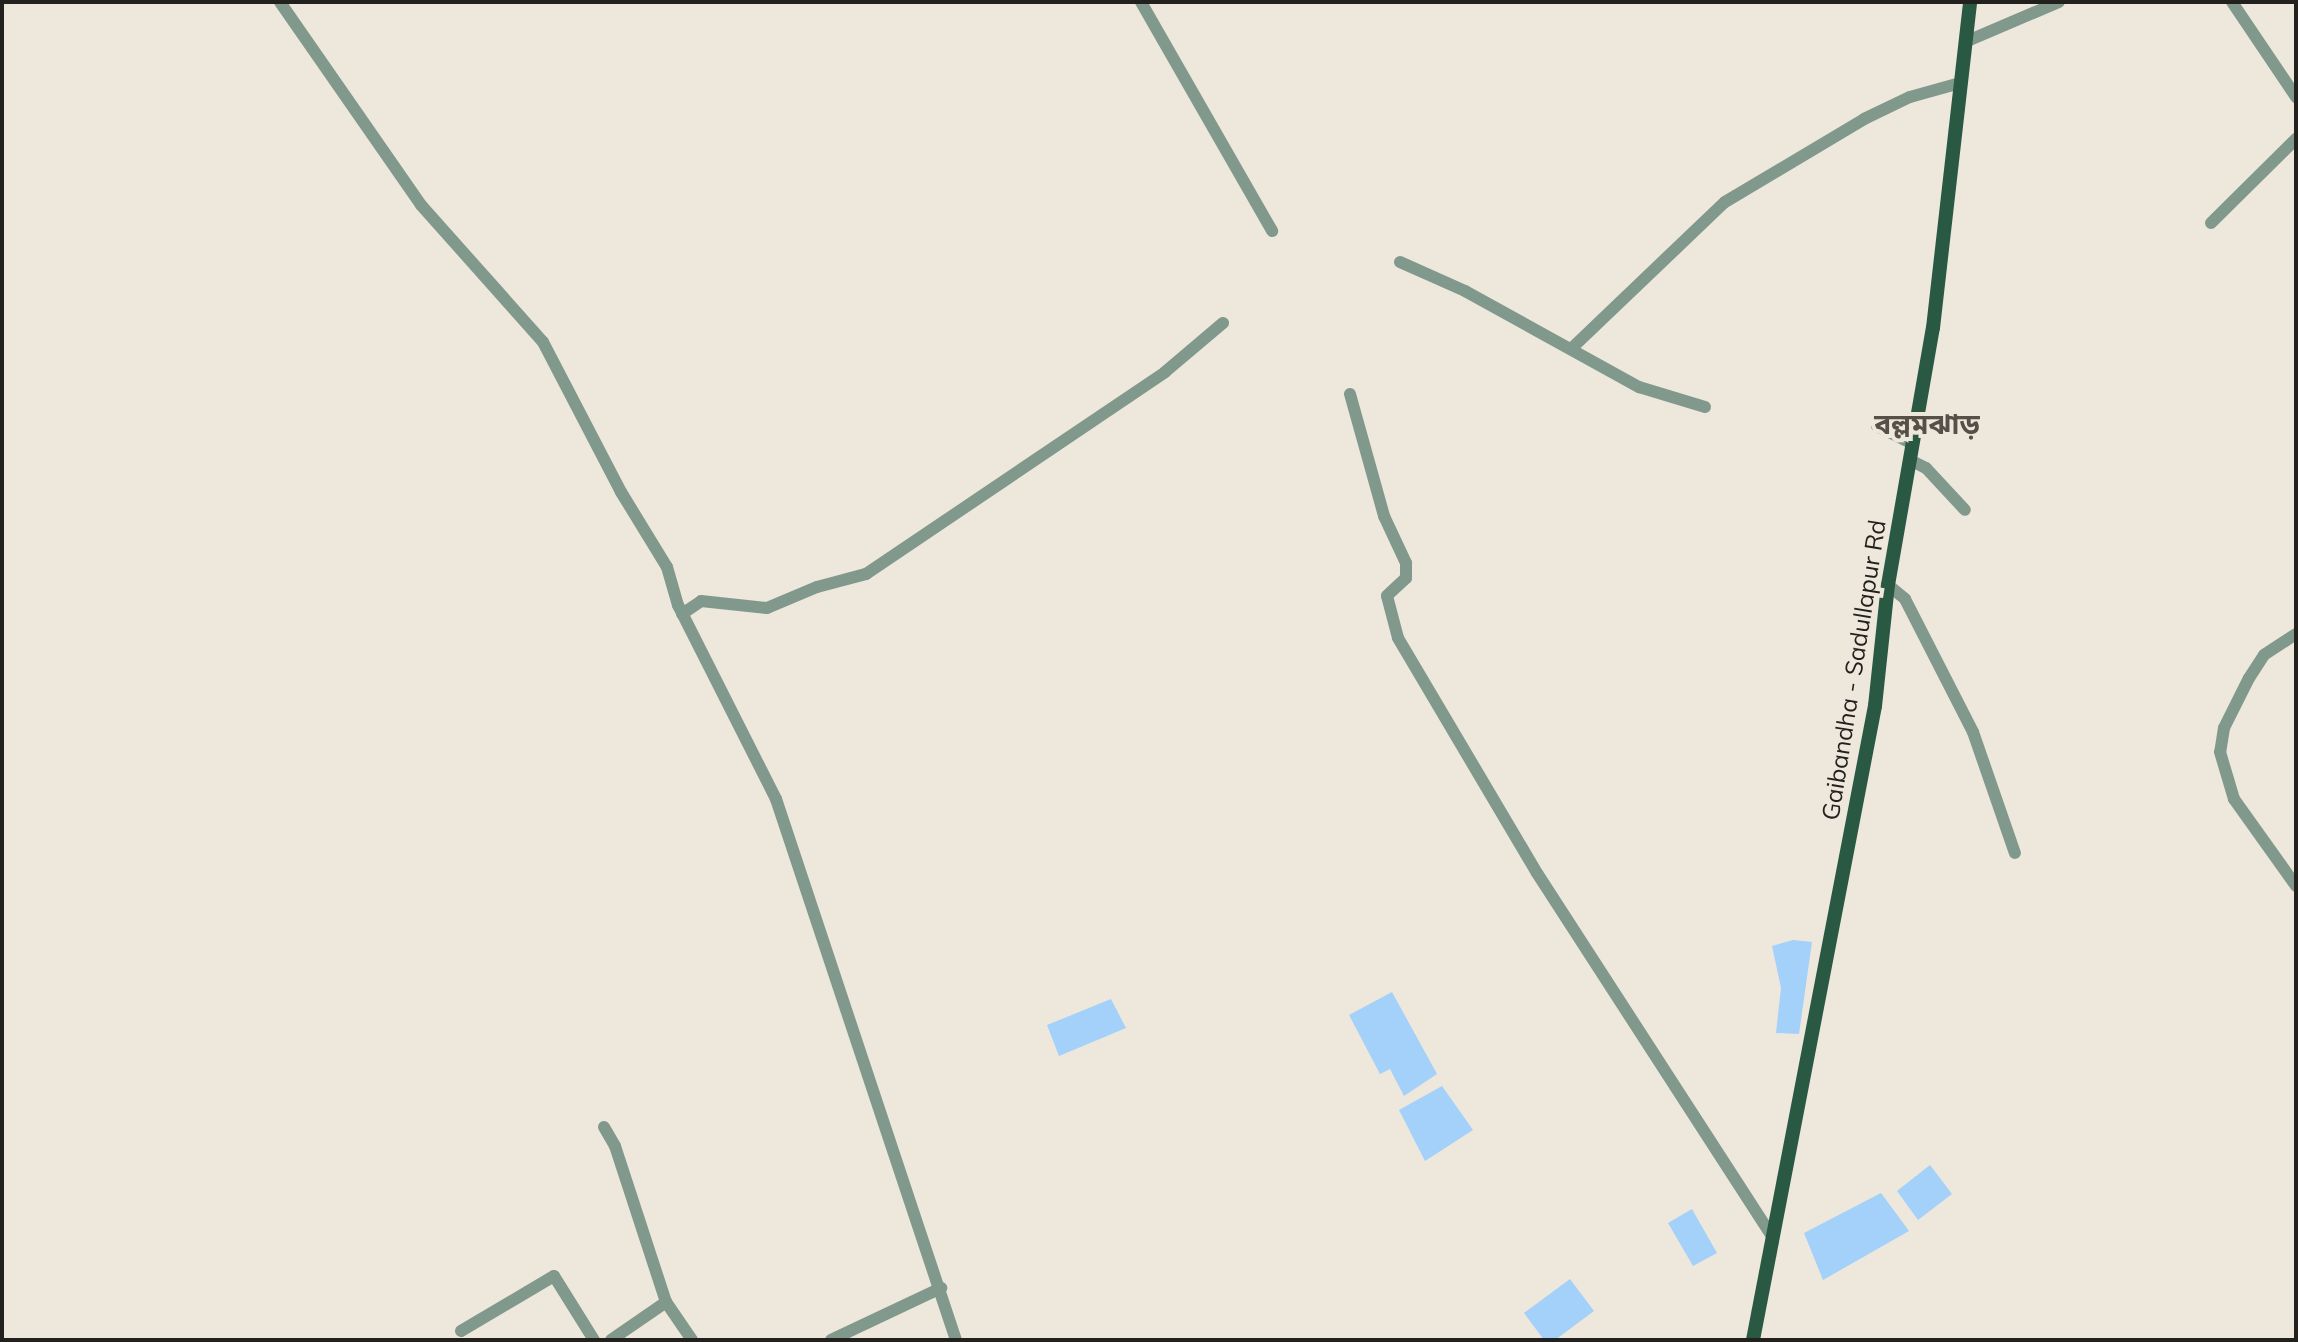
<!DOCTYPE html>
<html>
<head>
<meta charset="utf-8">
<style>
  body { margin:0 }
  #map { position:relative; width:2298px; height:1342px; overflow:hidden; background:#ede7dc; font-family:Mulish,"Noto Sans Bengali",sans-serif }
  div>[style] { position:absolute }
  .water>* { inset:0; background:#a3d1fa }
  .minor>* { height:12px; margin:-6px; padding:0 6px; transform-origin:6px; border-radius:6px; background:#81998c }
  .major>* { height:14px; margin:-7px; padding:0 7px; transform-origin:7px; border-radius:7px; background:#295843 }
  span { translate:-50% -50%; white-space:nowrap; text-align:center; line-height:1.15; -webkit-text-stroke:8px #ede7dc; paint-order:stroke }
  .street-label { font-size:24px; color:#23211d }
  .quarter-label { font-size:28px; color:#565148; font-weight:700 }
  .frame { position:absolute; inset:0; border:4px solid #23211d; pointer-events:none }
</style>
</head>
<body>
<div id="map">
  <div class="water">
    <i style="clip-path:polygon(1793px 940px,1812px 942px,1799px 1034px,1776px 1033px,1781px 988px,1772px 946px)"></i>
    <i style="clip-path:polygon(1392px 992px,1437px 1074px,1404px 1096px,1390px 1069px,1380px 1074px,1349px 1015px)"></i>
    <i style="clip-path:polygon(1111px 999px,1126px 1028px,1059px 1056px,1047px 1025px)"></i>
    <i style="clip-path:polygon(1442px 1086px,1473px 1130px,1425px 1161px,1399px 1110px)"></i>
    <i style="clip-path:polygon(1930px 1165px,1952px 1194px,1918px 1220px,1897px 1191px)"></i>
    <i style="clip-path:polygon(1881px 1193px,1909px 1231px,1823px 1280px,1804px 1233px)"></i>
    <i style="clip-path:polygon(1692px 1209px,1717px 1253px,1693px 1266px,1668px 1223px)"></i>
    <i style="clip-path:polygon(1570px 1279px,1594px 1311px,1555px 1340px,1544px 1340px,1524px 1313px)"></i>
  </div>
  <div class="minor">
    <i style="left:280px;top:2px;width:247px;rotate:55.2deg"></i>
    <i style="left:421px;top:205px;width:183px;rotate:48.3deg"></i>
    <i style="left:543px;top:342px;width:169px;rotate:62.5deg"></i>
    <i style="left:621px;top:492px;width:88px;rotate:58.5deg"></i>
    <i style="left:667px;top:567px;width:40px;rotate:74deg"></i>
    <i style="left:678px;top:605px;width:217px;rotate:63.2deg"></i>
    <i style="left:776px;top:799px;width:570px;rotate:71.6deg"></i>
    <i style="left:1141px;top:2px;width:264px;rotate:60.2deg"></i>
    <i style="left:2232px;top:2px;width:115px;rotate:56deg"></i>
    <i style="left:1965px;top:42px;width:102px;rotate:-23.1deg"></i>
    <i style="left:2211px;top:223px;width:120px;rotate:-44.7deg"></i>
    <i style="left:1400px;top:262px;width:71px;rotate:24deg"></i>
    <i style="left:1465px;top:291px;width:199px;rotate:28.9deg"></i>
    <i style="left:1639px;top:387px;width:69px;rotate:16.9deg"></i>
    <i style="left:1572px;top:348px;width:211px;rotate:-43.7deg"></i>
    <i style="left:1725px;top:202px;width:162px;rotate:-30.8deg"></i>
    <i style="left:1864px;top:119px;width:51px;rotate:-25.6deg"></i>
    <i style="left:1910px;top:97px;width:52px;rotate:-15.6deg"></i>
    <i style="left:1350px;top:394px;width:127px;rotate:74.4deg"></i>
    <i style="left:1384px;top:516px;width:52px;rotate:64.9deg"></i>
    <i style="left:1406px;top:563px;width:15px;rotate:90deg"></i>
    <i style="left:1406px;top:578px;width:26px;rotate:137deg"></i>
    <i style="left:1387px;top:596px;width:43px;rotate:75.3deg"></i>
    <i style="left:1398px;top:638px;width:273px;rotate:59.4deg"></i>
    <i style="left:1537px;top:873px;width:435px;rotate:57.1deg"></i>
    <i style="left:1877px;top:426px;width:40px;rotate:26.6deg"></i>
    <i style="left:1910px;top:460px;width:18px;rotate:27deg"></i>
    <i style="left:1926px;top:468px;width:57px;rotate:47.1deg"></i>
    <i style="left:1888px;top:585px;width:22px;rotate:39deg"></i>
    <i style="left:1905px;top:599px;width:149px;rotate:62.9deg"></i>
    <i style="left:1973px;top:732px;width:128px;rotate:70.9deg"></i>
    <i style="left:682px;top:614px;width:23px;rotate:-34deg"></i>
    <i style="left:701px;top:601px;width:66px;rotate:6.1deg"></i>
    <i style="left:767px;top:608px;width:54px;rotate:-22.8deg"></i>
    <i style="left:817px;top:587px;width:51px;rotate:-14.9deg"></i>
    <i style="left:866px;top:574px;width:361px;rotate:-34deg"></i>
    <i style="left:1165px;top:372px;width:76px;rotate:-40.2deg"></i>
    <i style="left:2296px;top:634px;width:38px;rotate:147deg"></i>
    <i style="left:2264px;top:655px;width:27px;rotate:123deg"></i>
    <i style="left:2249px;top:678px;width:56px;rotate:116.6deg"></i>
    <i style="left:2224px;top:728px;width:24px;rotate:99deg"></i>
    <i style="left:2220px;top:752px;width:49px;rotate:73.4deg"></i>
    <i style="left:2234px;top:799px;width:107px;rotate:54.5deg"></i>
    <i style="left:604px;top:1127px;width:22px;rotate:60deg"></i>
    <i style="left:615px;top:1146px;width:164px;rotate:71.9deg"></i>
    <i style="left:666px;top:1302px;width:46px;rotate:55.6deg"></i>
    <i style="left:461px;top:1331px;width:108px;rotate:-30.6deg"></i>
    <i style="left:554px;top:1276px;width:75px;rotate:58deg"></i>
    <i style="left:611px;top:1340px;width:67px;rotate:-34.6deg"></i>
    <i style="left:831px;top:1340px;width:122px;rotate:-25.3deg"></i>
  </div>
  <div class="major">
    <i style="left:1753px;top:1340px;width:646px;rotate:-79.11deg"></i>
    <i style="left:1875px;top:706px;width:122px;rotate:-83.9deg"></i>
    <i style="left:1888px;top:585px;width:261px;rotate:-80.1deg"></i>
    <i style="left:1933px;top:328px;width:328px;rotate:-83.5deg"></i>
  </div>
  <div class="street-label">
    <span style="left:1854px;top:670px;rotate:-81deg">Gaibandha - Sadullapur Rd</span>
  </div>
  <div class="quarter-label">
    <span style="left:1927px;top:424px">বল্লমঝাড়</span>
  </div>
  <div class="frame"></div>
</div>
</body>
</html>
